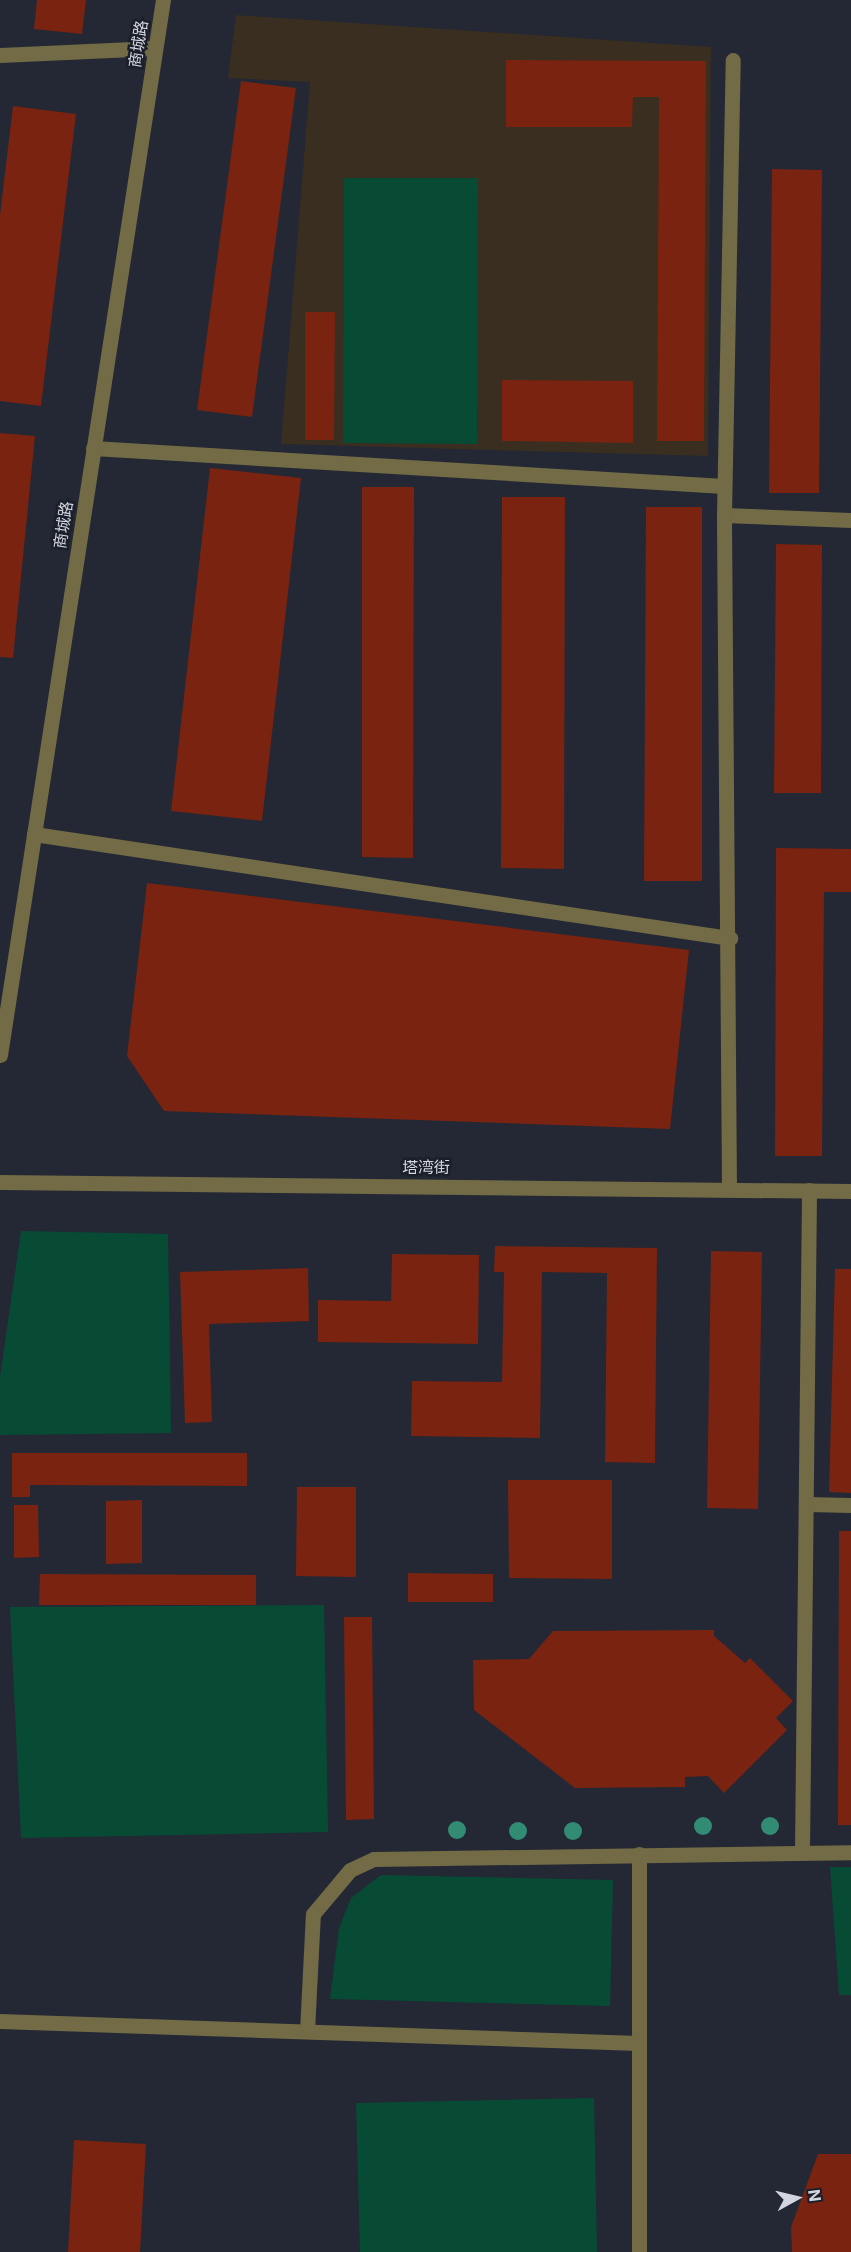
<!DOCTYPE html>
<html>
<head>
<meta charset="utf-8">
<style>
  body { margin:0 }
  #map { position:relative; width:851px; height:2252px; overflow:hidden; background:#232834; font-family:Inter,"Noto Sans SC",sans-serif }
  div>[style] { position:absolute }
  .education>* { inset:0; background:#392e1f }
  .green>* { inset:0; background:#074b35 }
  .building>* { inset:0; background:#792310 }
  .minor>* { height:15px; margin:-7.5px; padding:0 7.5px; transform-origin:7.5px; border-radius:7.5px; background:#726b45 }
  .trees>* { width:18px; height:18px; margin:-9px; border-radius:50%; background:#328c73 }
  span { translate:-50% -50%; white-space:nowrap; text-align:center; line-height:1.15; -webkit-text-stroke:5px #1a1f2a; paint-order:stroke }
  .street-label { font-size:16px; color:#d3d6de }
  .north { position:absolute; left:767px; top:2168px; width:60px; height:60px; -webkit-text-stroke:4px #1a1f2a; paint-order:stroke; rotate:82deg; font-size:16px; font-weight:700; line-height:24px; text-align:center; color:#d3d6de }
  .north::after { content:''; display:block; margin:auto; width:21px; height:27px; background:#d3d6de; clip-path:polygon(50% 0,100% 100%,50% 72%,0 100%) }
</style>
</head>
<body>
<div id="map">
  <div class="education">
    <i style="clip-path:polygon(236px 15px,711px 47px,708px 456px,281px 444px,310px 82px,228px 78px)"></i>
  </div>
  <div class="green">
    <i style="clip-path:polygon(344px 178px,478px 178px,477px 444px,343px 443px)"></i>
    <i style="clip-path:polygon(21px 1231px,168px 1234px,171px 1433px,0 1435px,0 1377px)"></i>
    <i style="clip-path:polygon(324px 1605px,328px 1832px,21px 1838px,10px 1607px)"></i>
    <i style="clip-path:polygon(830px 1867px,851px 1867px,851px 1995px,839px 1995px)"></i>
    <i style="clip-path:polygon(381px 1875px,613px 1880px,610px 2006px,330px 1999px,339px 1928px,351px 1898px)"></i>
    <i style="clip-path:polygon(594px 2098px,597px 2252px,360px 2252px,356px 2103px)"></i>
  </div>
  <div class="building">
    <i style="clip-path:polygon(37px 0,86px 0,82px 34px,34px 29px)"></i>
    <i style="clip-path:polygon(506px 60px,706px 61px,704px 441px,657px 441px,659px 97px,633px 97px,632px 127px,506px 127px)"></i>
    <i style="clip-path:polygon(241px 81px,296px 88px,252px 417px,197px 410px)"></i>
    <i style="clip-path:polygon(13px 106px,76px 114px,41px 406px,0 401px,0 215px)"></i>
    <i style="clip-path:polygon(772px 169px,822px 170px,819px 493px,769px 493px)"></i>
    <i style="clip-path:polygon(305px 312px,335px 312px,334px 440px,305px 440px)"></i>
    <i style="clip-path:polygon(502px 380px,633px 381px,633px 443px,502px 441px)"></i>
    <i style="clip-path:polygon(0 433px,35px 436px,13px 658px,0 657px)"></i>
    <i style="clip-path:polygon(210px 468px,301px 478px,262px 821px,171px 811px)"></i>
    <i style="clip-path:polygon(362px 487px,414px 487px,413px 858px,362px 857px)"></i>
    <i style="clip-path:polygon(502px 497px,565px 497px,564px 869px,501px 868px)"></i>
    <i style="clip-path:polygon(646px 507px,702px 507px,702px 881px,644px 881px)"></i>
    <i style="clip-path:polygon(776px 544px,822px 545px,821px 793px,774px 793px)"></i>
    <i style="clip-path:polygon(776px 848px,851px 849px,851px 892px,824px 892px,822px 1156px,775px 1156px)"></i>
    <i style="clip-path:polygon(147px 883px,689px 950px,670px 1129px,164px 1111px,127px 1056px)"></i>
    <i style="clip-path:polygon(495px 1246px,657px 1248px,655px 1463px,605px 1462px,607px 1273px,542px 1272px,540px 1438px,411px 1436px,412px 1381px,502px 1382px,504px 1272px,494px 1272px)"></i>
    <i style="clip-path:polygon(711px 1251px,762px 1252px,758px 1509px,707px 1508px)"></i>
    <i style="clip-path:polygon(392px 1254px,479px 1255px,478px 1344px,318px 1342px,318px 1300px,391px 1301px)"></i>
    <i style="clip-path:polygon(308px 1268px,309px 1321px,209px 1324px,212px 1422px,185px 1423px,180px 1272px)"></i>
    <i style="clip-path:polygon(835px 1269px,851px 1269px,851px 1493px,829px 1492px)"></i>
    <i style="clip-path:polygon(12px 1453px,247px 1453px,247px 1486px,30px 1485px,30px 1497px,12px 1497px)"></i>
    <i style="clip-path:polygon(508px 1480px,612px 1480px,612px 1579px,509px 1578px)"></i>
    <i style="clip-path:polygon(297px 1487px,356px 1487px,356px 1577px,296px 1576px)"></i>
    <i style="clip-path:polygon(142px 1500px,142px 1563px,106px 1564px,106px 1501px)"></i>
    <i style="clip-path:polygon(14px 1505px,38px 1505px,39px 1557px,14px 1558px)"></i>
    <i style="clip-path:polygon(839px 1531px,851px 1531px,851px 1825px,838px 1825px)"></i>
    <i style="clip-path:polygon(408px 1573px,493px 1574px,493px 1602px,408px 1602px)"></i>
    <i style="clip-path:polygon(40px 1574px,256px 1575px,256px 1605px,39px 1605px)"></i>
    <i style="clip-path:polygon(344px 1617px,372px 1617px,374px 1819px,346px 1820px)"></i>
    <i style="clip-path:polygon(714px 1630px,714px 1636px,745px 1663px,750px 1658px,793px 1701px,776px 1718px,787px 1730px,724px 1793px,708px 1776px,685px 1777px,685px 1787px,575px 1788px,474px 1710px,473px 1660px,529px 1659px,553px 1631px)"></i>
    <i style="clip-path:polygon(74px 2140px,146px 2144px,140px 2252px,68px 2252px)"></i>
    <i style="clip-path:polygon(818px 2154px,851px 2154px,851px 2252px,792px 2252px,791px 2227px)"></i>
  </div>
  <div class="minor">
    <i style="left:0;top:55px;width:155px;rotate:-2.6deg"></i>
    <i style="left:93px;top:448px;width:632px;rotate:3.45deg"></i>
    <i style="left:724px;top:515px;width:127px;rotate:2.3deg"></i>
    <i style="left:34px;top:834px;width:704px;rotate:8.5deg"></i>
    <i style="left:0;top:1055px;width:1068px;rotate:-81.22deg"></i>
    <i style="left:0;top:1182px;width:851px;rotate:0.61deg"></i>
    <i style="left:729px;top:1188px;width:673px;rotate:-90.43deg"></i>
    <i style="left:724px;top:515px;width:455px;rotate:-88.9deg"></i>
    <i style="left:806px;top:1504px;width:45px;rotate:1.3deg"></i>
    <i style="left:802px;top:1851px;width:661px;rotate:-89.39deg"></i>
    <i style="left:639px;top:1854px;width:398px;rotate:90deg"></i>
    <i style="left:0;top:2021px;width:638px;rotate:1.97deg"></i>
    <i style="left:307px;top:2031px;width:117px;rotate:-87.1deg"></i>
    <i style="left:313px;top:1914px;width:57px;rotate:-49.9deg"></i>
    <i style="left:350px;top:1870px;width:26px;rotate:-25deg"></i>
    <i style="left:374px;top:1859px;width:477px;rotate:-0.8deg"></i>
  </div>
  <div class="trees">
    <i style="left:703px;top:1826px"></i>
    <i style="left:770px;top:1826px"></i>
    <i style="left:457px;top:1830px"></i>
    <i style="left:518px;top:1831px"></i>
    <i style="left:573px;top:1831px"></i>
  </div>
  <div class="street-label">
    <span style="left:138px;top:44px;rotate:-81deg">商城路</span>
    <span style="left:63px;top:525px;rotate:-81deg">商城路</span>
    <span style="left:426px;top:1167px">塔湾街</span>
  </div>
  <div class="north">N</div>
</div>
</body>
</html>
